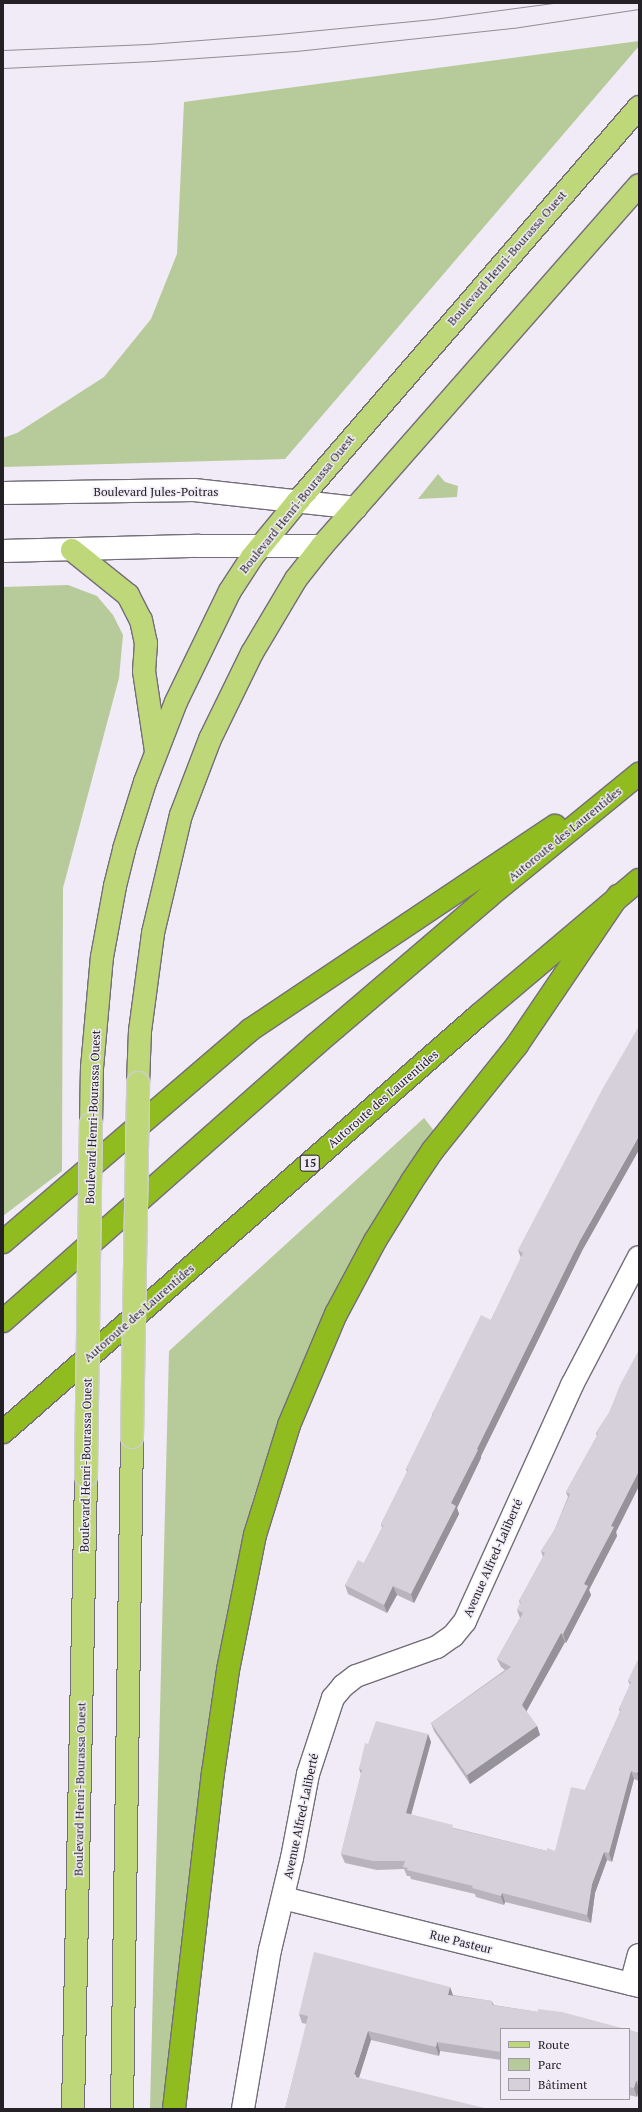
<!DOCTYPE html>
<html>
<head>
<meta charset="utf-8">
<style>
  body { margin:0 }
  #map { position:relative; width:642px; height:2112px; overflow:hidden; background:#f0ebf6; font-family:"PT Serif",serif }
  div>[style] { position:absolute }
  .green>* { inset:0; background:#b7ca99 }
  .roads { filter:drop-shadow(1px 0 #736e78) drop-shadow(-1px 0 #736e78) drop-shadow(0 1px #736e78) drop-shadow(0 -1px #736e78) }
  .minor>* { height:22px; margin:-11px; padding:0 11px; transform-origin:11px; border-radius:11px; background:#fff }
  .major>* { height:22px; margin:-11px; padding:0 11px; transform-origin:11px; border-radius:11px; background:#bdd779 }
  .highway>* { height:22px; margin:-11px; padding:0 11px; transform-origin:11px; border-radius:11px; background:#91bc1f }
  .tram>* { height:1px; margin:-0.5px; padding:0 0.5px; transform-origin:0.5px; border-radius:0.5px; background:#918d95 }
  .bridges { filter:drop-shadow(1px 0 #cfcecf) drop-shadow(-1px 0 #cfcecf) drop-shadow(0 1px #cfcecf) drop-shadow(0 -1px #cfcecf) }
  .major-bridge>* { height:22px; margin:-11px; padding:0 11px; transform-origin:11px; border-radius:11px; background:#bdd779 }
  .wall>* { inset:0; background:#b8b3bc }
  .shaded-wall>* { inset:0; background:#969299 }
  .building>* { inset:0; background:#d6d0db }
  span { translate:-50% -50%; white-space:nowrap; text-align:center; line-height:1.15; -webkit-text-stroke:3px #f0ebf6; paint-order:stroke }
  .shield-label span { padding:1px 3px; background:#f0ebf6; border:1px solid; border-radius:3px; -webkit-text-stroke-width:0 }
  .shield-label { font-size:11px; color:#232125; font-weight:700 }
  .street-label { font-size:12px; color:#232125 }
  .frame { position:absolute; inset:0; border:4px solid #232125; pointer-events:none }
  .legend { position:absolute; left:500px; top:2028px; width:130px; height:72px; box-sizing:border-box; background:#f0ebf6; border:1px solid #9e9aa2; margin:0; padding:5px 7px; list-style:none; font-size:12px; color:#232125 }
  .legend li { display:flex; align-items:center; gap:8px; height:20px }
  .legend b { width:20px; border:1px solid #9e9aa2 }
</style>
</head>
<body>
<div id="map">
  <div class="green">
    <i style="clip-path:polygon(639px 41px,639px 46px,285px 459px,3px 467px,3px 438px,17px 433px,104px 377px,151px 319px,177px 254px,184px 102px)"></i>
    <i style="clip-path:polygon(438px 474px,445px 482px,458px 486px,457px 497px,418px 499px)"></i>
    <i style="clip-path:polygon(68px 585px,97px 596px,113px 615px,123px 635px,119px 678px,63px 888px,62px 1171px,3px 1216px,3px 587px)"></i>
    <i style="clip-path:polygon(424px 1118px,435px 1132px,361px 1244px,319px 1325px,280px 1417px,252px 1502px,233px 1601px,182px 1955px,163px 2109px,150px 2109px,169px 1351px)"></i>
  </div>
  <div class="roads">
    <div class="minor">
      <i style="left:3px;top:493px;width:191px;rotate:-0.9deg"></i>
      <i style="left:194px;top:490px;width:163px;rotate:6.3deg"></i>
      <i style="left:3px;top:551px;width:196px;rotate:-1.5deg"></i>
      <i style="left:199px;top:546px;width:123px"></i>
      <i style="left:283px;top:1898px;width:367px;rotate:13.9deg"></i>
      <i style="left:631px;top:1984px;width:30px;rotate:-75deg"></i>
      <i style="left:243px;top:2109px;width:161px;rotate:-80.4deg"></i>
      <i style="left:270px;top:1950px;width:95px;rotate:-76.6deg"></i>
      <i style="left:292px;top:1858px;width:86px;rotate:-79.2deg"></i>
      <i style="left:308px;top:1774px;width:80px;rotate:-71.8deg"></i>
      <i style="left:333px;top:1698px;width:16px;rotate:-50deg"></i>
      <i style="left:343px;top:1686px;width:16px;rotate:-38deg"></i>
      <i style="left:356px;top:1676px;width:86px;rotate:-19.7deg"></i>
      <i style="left:437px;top:1647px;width:19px;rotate:-35deg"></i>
      <i style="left:453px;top:1636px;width:19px;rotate:-51deg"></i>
      <i style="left:465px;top:1621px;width:259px;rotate:-65.6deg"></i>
      <i style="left:572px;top:1385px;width:144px;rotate:-62.4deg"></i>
    </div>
    <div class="major">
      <i style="left:72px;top:550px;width:72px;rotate:38.8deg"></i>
      <i style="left:128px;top:595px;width:28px;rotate:63deg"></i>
      <i style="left:141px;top:620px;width:24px;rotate:78deg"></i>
      <i style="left:146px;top:643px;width:28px;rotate:94deg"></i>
      <i style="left:144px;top:671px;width:81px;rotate:81.5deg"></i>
      <i style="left:138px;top:1083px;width:52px;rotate:-87.8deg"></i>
      <i style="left:140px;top:1031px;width:99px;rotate:-82.4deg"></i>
      <i style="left:153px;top:933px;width:121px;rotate:-76.7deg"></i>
      <i style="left:181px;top:815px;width:81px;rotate:-69.1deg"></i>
      <i style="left:210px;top:739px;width:96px;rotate:-64deg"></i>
      <i style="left:252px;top:653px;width:86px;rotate:-59.3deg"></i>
      <i style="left:296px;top:579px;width:42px;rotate:-51.8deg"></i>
      <i style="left:322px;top:546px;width:480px;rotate:-48.7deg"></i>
      <i style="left:91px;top:1124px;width:56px;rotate:-89deg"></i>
      <i style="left:92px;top:1068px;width:111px;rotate:-84.9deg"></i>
      <i style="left:102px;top:957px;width:72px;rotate:-79.6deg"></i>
      <i style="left:115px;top:886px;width:38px;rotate:-76deg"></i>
      <i style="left:124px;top:849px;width:70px;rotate:-72.6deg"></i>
      <i style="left:145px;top:782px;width:86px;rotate:-68.8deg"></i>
      <i style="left:176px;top:702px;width:123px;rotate:-64.1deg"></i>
      <i style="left:230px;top:591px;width:40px;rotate:-57.1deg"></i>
      <i style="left:252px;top:557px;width:72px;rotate:-50.6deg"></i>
      <i style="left:298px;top:501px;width:521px;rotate:-49.12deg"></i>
      <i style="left:73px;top:2109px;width:633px;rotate:-88.82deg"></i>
      <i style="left:122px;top:2109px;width:672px;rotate:-89.15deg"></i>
    </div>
    <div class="highway">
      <i style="left:3px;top:1242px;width:326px;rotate:-40.6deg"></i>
      <i style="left:250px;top:1030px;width:367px;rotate:-33.8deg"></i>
      <i style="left:3px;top:1321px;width:417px;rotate:-41.5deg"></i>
      <i style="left:315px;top:1045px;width:228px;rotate:-40.5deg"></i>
      <i style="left:488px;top:897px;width:195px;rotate:-39.2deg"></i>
      <i style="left:3px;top:1432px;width:633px;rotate:-41.22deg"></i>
      <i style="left:479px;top:1015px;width:209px;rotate:-40.2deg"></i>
      <i style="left:174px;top:2109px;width:338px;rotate:-83.4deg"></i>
      <i style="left:213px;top:1773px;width:104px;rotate:-81.7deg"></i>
      <i style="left:228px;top:1670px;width:138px;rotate:-78.7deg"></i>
      <i style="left:255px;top:1535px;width:115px;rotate:-72.8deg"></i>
      <i style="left:289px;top:1425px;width:121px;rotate:-67.1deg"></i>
      <i style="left:336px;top:1314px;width:83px;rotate:-61.9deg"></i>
      <i style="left:375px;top:1241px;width:70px;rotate:-58.3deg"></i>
      <i style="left:412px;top:1181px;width:37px;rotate:-56deg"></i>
      <i style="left:433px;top:1150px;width:134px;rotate:-51.3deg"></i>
      <i style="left:517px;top:1045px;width:180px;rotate:-55.9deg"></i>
    </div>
  </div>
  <div class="tram">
    <i style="left:3px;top:50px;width:145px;rotate:-2.4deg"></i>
    <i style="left:148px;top:44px;width:130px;rotate:-4.4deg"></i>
    <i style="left:278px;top:34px;width:156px;rotate:-5.5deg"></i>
    <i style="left:433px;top:19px;width:121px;rotate:-7.6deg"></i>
    <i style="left:3px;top:68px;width:151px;rotate:-2.7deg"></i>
    <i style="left:154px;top:61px;width:142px;rotate:-4deg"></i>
    <i style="left:296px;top:51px;width:218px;rotate:-6.1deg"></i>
    <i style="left:513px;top:28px;width:127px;rotate:-8.6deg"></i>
  </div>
  <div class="bridges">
    <div class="major-bridge">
      <i style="left:132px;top:1437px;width:354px;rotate:-89deg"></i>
      <i style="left:86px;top:1476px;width:352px;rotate:-89.2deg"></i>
    </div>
  </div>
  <div class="wall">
    <i style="clip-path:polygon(518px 1250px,582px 1251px,481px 1456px,481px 1458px,457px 1508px,459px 1514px,414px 1603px,397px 1595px,387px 1613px,348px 1594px,345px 1585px,364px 1563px,382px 1528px,381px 1524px,407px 1472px,406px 1469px,432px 1416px,432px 1414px,491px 1320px,521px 1258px)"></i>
    <i style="clip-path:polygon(639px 1350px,639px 1486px,616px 1532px,617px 1536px,589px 1590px,591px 1595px,566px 1643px,565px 1642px,526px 1711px,537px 1726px,540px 1735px,470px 1784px,434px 1731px,431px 1723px,505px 1670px,501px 1667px,497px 1659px,520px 1618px,517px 1610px,520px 1604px,519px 1601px,543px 1557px,541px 1551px,554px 1531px,568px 1497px,566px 1492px,597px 1436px,596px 1433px,609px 1413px)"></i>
    <i style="clip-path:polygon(639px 1658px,639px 1781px,634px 1779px,612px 1862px,607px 1860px,595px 1893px,591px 1923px,505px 1902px,504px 1905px,476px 1897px,475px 1894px,411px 1879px,410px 1876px,407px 1876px,404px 1869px,377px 1870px,345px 1863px,341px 1854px,361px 1774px,359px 1769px,368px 1744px,428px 1734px,431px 1742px,411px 1815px,454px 1828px,547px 1851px,555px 1851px,585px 1790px,620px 1712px,619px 1709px,630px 1685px,628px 1681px)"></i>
    <i style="clip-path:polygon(450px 1987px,453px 1995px,492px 2001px,494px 2005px,538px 2012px,562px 2012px,501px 2029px,501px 2060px,440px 2051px,439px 2056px,371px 2040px,285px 2109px,307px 2024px,302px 2023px,299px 2014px)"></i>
    <i style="clip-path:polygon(629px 2030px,639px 2033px,639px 2091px,637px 2097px,629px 2095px)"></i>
  </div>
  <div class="shaded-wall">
    <i style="clip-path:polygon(639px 1136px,639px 1150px,582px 1251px,481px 1456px,481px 1458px,457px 1508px,459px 1514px,414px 1603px,411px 1594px,451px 1503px,477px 1449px,579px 1242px)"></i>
    <i style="clip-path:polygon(639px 1471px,639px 1486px,616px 1532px,617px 1536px,589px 1590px,591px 1595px,566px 1643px,563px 1634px,584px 1584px,611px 1526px)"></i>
    <i style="clip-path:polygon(393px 1586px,397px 1595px,387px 1613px,384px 1605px)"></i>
    <i style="clip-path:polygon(561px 1633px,565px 1642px,525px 1714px,522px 1705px)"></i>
    <i style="clip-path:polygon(537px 1726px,540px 1735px,470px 1784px,467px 1775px)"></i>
    <i style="clip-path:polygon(428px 1734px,431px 1742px,409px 1822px,406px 1813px)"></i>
    <i style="clip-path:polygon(631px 1771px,634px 1779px,612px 1862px,609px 1853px)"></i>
    <i style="clip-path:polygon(639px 1771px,639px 1778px,637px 1773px)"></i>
    <i style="clip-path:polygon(604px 1852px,607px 1860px,595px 1893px,591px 1923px,587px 1915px,592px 1884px)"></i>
    <i style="clip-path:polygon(502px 1893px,505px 1902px,504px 1905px,501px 1896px)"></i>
    <i style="clip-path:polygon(450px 1987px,453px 1996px,448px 1995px)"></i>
    <i style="clip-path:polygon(368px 2031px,371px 2040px,358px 2081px,354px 2074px)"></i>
    <i style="clip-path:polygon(437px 2042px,440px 2051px,439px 2056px,436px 2047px)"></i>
    <i style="clip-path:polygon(636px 2081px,639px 2089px,637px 2097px,634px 2088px)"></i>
  </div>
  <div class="building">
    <i style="clip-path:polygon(639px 1026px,639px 1136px,579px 1242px,477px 1449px,478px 1450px,451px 1503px,456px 1506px,411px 1594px,393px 1586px,384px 1605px,345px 1585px,358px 1560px,364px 1563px,383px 1526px,381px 1524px,408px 1470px,406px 1469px,433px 1414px,432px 1414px,481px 1315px,491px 1320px,523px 1253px,518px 1250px,603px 1088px)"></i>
    <i style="clip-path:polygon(639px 1350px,639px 1471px,611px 1526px,614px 1527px,584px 1584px,588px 1586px,563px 1634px,561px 1633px,522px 1705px,537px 1726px,467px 1775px,431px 1723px,511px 1667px,497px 1659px,523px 1613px,517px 1610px,521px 1602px,519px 1601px,545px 1553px,541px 1551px,554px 1531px,570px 1494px,566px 1492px,598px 1434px,596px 1433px,609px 1413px,620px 1385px)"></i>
    <i style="clip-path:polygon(639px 1658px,639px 1771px,637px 1773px,631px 1771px,609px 1853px,604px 1852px,592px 1884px,587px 1915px,502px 1893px,501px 1896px,472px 1888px,473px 1886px,407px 1870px,408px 1868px,403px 1867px,405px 1861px,373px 1861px,341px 1854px,362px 1770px,359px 1769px,365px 1743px,368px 1744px,376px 1721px,428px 1734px,406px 1813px,453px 1825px,452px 1828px,547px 1851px,547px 1848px,555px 1851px,571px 1787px,585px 1790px,621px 1710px,619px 1709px,631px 1682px,628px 1681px)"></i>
    <i style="clip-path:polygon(314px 1952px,450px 1987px,448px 1995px,492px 2001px,492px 2005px,538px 2012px,538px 2009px,562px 2012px,625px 2029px,501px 2029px,501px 2052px,437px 2042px,436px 2047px,368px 2031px,354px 2074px,356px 2075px,356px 2077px,489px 2109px,285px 2109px,308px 2016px,299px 2014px)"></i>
    <i style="clip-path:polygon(629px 2030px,639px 2033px,639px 2081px,636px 2081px,634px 2088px,629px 2087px)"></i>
  </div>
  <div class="shield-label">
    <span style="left:310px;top:1163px">15</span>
  </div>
  <div class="street-label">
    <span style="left:507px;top:258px;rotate:-49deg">Boulevard Henri-Bourassa Ouest</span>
    <span style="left:156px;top:492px">Boulevard Jules-Poitras</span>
    <span style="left:297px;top:504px;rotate:-51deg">Boulevard Henri-Bourassa Ouest</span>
    <span style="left:565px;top:834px;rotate:-39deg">Autoroute des Laurentides</span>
    <span style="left:383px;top:1099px;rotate:-41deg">Autoroute des Laurentides</span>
    <span style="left:93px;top:1117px;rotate:-88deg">Boulevard Henri-Bourassa Ouest</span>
    <span style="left:139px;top:1313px;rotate:-41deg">Autoroute des Laurentides</span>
    <span style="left:86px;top:1465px;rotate:-89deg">Boulevard Henri-Bourassa Ouest</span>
    <span style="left:493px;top:1558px;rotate:-66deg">Avenue Alfred-Laliberté</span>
    <span style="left:80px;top:1789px;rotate:-89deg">Boulevard Henri-Bourassa Ouest</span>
    <span style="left:301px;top:1816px;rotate:-78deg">Avenue Alfred-Laliberté</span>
    <span style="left:461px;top:1942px;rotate:14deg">Rue Pasteur</span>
  </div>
  <div class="frame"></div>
  <ul class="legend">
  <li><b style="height:5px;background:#bdd779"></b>Route</li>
  <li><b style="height:11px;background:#b7ca99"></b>Parc</li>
  <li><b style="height:11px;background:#d6d0db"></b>Bâtiment</li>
  </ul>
</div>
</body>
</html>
